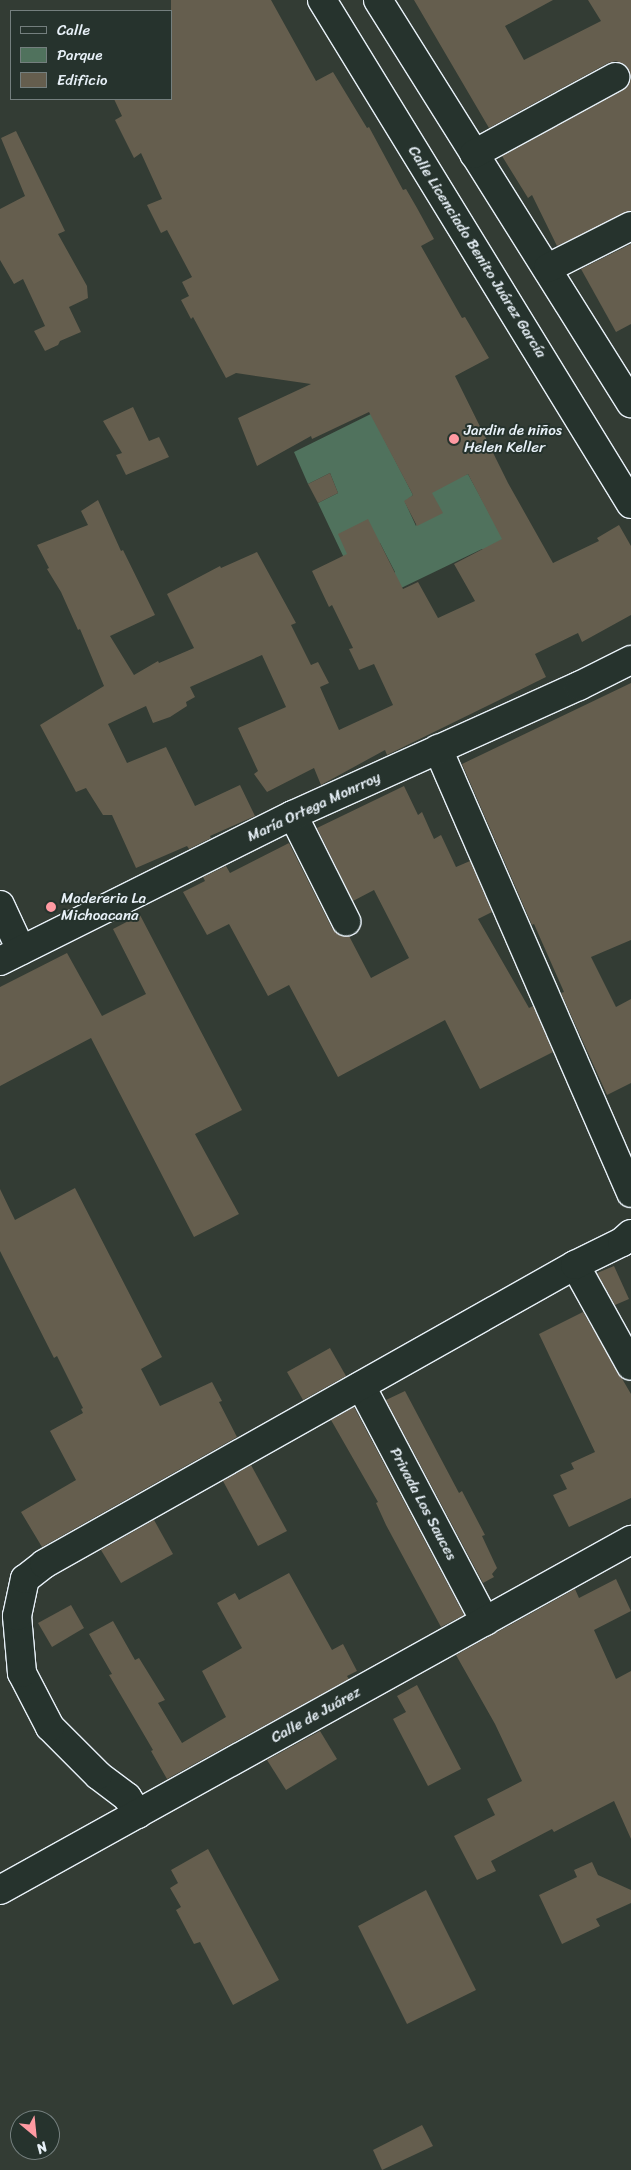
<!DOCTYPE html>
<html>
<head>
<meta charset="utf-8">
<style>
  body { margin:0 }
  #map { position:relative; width:631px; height:2170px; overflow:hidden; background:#333c34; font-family:Sriracha,sans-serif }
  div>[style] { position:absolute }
  .green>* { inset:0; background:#50725d }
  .building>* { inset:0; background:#655e4e }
  .roads { filter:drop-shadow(1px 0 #e8f1f8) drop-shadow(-1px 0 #e8f1f8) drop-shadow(0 1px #e8f1f8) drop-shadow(0 -1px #e8f1f8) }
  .minor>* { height:28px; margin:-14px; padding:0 14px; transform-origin:14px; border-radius:14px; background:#26332d }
  .dots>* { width:14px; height:14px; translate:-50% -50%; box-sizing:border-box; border:2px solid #26332d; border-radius:50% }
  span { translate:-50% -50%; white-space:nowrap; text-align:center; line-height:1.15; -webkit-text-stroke:4px #26332d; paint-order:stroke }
  .street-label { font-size:15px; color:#e8f1f8 }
  .poi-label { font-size:15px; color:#e8f1f8 }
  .left { translate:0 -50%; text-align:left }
  .legend { position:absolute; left:10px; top:10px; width:162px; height:90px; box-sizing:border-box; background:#26332d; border:1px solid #747f7e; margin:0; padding:6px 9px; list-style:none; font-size:15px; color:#e8f1f8 }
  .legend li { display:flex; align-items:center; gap:10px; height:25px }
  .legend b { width:25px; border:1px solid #747f7e }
  .north { position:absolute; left:10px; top:2110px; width:50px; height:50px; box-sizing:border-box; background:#26332d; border:1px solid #747f7e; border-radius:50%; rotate:152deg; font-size:14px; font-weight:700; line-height:20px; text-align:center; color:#e8f1f8 }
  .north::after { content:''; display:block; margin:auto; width:18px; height:22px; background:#ff9aa2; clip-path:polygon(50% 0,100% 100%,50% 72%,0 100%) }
</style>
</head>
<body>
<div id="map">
  <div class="green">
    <i style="clip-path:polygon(393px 403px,383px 437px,413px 495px,405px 502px,416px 526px,429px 487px,468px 474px,513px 557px,482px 549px,370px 603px,395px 572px,380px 543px,345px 560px,318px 503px,338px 493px,330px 473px,308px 484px,294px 452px)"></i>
  </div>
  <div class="building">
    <i style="clip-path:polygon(171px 0,271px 0,316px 81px,333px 72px,367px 128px,369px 127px,403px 190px,406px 189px,417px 208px,434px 239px,421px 246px,462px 318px,465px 317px,489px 358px,455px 376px,508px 483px,553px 563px,599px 541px,597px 538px,619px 525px,631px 546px,631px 615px,582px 642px,578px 633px,535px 654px,546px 677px,387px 755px,385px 750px,321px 785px,314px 768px,267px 792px,254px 774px,258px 771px,238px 728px,286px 707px,262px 655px,190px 687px,195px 697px,186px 702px,187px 706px,170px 717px,153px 723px,146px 706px,108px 724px,127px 763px,166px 747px,195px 806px,240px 785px,255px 816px,210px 836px,211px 838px,189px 849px,187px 846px,136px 868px,112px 815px,103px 815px,86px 788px,76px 792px,40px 725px,104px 686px,80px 629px,78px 630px,61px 592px,47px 569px,49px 568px,37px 545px,88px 525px,81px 511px,98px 500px,121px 551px,123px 550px,155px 615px,110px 636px,134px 675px,158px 661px,159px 663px,194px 648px,167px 594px,220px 566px,221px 568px,257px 552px,296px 623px,291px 625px,311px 665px,318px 662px,329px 683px,320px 687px,339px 730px,393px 705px,374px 664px,359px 670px,349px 649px,353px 648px,332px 605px,329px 607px,312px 571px,347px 554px,338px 534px,368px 519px,403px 589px,418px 582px,438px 618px,475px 601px,454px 564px,502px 539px,468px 474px,432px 493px,443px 513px,417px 526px,404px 501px,413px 495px,369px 412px,312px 439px,311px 436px,257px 466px,238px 418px,311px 384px,236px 373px,226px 378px,193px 317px,191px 319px,181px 300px,189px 296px,182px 282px,192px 277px,167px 230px,161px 233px,147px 205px,162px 199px,141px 153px,134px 158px,115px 120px,122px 116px,114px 99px,171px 99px)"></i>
    <i style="clip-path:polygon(414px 0,553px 0,505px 26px,524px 60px,601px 21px,588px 0,631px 0,631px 211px,557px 246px,532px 195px,528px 198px,502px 156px,623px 90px,628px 86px,631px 78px,629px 70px,624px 64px,616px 61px,608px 63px,489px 128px)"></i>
    <i style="clip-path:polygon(16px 131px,65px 231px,58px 234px,87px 286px,88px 298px,69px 307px,81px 332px,60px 341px,58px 345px,45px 351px,34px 331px,45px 326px,23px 279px,14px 284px,0 260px,0 209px,25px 196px,1px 138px)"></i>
    <i style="clip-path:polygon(631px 244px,631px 324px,616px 332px,581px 269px)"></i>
    <i style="clip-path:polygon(133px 407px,149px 441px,159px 437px,169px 457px,126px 475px,116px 455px,122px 453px,103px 421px)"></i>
    <i style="clip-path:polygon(330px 473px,338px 493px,318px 503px,308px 484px)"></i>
    <i style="clip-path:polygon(631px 683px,631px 940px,591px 957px,616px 1007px,631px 999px,631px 1083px,607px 1095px,561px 993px,564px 992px,534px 924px,532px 925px,462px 764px)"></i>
    <i style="clip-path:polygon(404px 786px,418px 815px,422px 812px,434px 839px,441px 835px,456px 867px,470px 861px,492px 912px,478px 919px,529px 1008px,533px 1006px,553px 1052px,480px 1089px,445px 1020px,338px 1077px,289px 985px,268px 996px,229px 924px,207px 935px,183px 892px,205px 881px,203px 877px,226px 866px,230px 873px,289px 843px,332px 928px,338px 934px,349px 936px,371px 978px,409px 958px,374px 890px,353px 901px,317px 828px)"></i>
    <i style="clip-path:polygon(140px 915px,242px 1110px,195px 1134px,239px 1214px,194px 1237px,91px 1038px,0 1086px,0 987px,67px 953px,102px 1016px,146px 994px,113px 929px)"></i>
    <i style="clip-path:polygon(75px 1188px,162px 1357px,141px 1369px,160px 1406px,212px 1382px,222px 1401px,219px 1402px,237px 1437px,42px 1547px,21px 1512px,76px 1480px,50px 1431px,83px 1413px,81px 1409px,83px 1408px,57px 1356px,54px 1358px,0 1251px,0 1189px,15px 1220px)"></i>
    <i style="clip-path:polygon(614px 1266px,629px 1299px,615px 1305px,597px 1273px)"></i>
    <i style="clip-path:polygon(583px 1312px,631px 1394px,631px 1498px,569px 1527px,553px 1495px,567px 1489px,560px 1475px,574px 1469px,571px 1463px,595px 1452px,539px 1334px)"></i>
    <i style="clip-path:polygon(330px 1348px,346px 1376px,303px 1400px,287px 1372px)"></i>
    <i style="clip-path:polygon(405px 1391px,459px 1493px,462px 1491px,485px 1535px,482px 1536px,497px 1568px,492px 1574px,494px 1577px,483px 1583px,386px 1400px)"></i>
    <i style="clip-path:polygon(354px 1407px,464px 1615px,441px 1627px,386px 1525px,376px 1503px,378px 1502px,331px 1420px)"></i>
    <i style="clip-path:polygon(251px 1465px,287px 1531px,258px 1546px,223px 1481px)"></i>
    <i style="clip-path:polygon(154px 1520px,173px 1554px,121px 1583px,101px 1550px)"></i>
    <i style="clip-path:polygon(289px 1573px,332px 1650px,343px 1644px,357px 1671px,347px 1676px,349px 1679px,167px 1779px,151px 1751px,153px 1750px,109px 1675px,112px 1674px,89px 1634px,113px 1621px,135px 1660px,139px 1658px,165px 1700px,158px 1703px,182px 1743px,226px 1717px,202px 1671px,242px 1648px,217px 1603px,235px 1593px,239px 1600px)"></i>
    <i style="clip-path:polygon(616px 1579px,631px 1611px,594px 1630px,616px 1679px,631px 1671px,631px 1839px,614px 1801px,554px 1832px,552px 1829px,491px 1861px,496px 1871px,477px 1880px,454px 1836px,495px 1815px,487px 1799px,522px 1781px,495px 1724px,456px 1655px,575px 1589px,579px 1598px)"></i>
    <i style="clip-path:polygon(71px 1605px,84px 1628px,52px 1647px,38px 1623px)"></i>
    <i style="clip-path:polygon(417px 1685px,461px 1769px,428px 1786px,393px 1719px,406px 1712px,397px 1696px)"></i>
    <i style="clip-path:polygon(320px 1731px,337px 1759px,286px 1790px,267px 1760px)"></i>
    <i style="clip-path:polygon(208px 1849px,279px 1980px,233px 2005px,200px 1942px,194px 1944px,176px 1910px,181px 1907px,170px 1888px,178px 1883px,171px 1870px)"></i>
    <i style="clip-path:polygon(592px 1862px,598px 1875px,631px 1890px,631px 1903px,596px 1919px,600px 1926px,562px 1944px,539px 1895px,577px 1877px,574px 1870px)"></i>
    <i style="clip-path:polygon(426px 1890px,476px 1990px,407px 2024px,358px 1926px)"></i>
    <i style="clip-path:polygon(422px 2125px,433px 2146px,382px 2170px,373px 2150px)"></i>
  </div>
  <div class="roads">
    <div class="minor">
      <i style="left:322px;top:0;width:591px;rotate:58.49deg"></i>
      <i style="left:378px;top:0;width:476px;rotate:57.9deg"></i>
      <i style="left:474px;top:154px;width:161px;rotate:-28.6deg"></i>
      <i style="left:548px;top:268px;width:93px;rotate:-26.8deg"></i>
      <i style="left:438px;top:749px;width:484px;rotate:66.5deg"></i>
      <i style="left:293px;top:815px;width:119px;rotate:63.4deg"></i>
      <i style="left:0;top:905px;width:50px;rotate:65deg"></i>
      <i style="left:0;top:961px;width:327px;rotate:-26.5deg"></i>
      <i style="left:293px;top:815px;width:314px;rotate:-24.3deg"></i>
      <i style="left:579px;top:686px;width:58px;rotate:-26.6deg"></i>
      <i style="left:575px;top:1265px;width:115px;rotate:61deg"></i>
      <i style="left:361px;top:1386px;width:266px;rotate:62.2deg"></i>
      <i style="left:138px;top:1814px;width:20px;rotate:-123deg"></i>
      <i style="left:127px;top:1797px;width:36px;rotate:-143deg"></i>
      <i style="left:98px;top:1775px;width:68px;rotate:-135deg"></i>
      <i style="left:50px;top:1727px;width:61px;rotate:-117.4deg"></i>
      <i style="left:22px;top:1673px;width:57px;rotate:-95deg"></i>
      <i style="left:17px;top:1616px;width:38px;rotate:-78deg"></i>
      <i style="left:25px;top:1579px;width:24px;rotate:-38deg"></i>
      <i style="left:44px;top:1564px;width:609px;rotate:-29.38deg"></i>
      <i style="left:575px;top:1265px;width:52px;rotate:-26.1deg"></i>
      <i style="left:622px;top:1242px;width:12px;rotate:-42deg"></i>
      <i style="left:0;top:1890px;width:722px;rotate:-29.02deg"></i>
    </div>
  </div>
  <div class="dots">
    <i style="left:454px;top:439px;background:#ff9aa2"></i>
    <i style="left:51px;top:907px;background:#ff9aa2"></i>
  </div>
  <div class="street-label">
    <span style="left:477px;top:252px;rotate:58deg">Calle Licenciado Benito Juárez García</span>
    <span style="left:314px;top:807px;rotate:-25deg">María Ortega Monrroy</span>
    <span style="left:423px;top:1504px;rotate:62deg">Privada Los Sauces</span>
    <span style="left:316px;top:1715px;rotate:-29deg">Calle de Juárez</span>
  </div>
  <div class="poi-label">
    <span class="left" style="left:464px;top:439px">Jardin de niños<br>Helen Keller</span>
    <span class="left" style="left:61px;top:907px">Madereria La<br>Michoacana</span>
  </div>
  <ul class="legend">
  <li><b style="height:6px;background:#26332d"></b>Calle</li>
  <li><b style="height:14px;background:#50725d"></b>Parque</li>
  <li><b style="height:14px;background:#655e4e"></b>Edificio</li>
  </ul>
  <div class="north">N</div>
</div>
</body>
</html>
